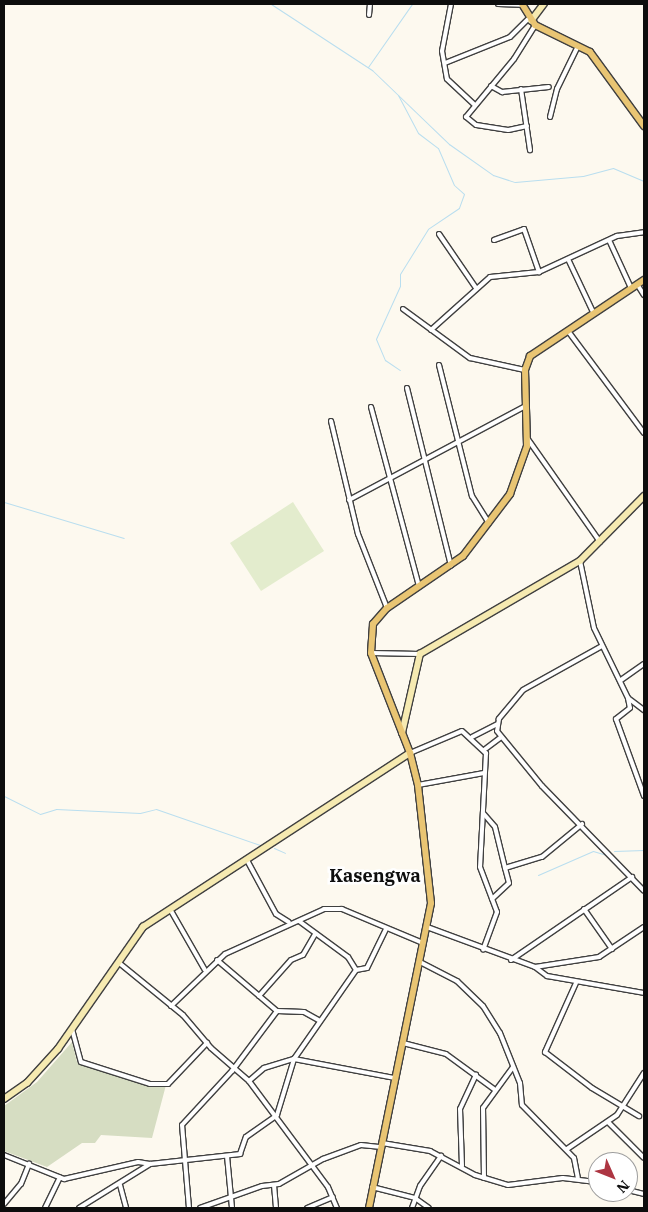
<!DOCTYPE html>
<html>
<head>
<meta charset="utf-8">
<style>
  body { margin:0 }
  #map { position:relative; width:648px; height:1212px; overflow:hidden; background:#fdf9ef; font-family:"IBM Plex Serif",serif }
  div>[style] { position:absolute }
  .cemetery>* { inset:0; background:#d6ddc2 }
  .pitch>* { inset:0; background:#e3eccd }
  .stream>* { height:1px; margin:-0.5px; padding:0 0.5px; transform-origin:0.5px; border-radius:0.5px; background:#b9deef }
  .roads { filter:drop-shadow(1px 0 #404040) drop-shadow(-1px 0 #404040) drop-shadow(0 1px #404040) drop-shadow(0 -1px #404040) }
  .street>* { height:4px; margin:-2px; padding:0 2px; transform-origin:2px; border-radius:2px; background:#fff }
  .secondary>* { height:5.5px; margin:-2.75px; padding:0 2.75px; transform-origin:2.75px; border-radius:2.75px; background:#f6eab1 }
  .primary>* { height:6px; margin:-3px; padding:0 3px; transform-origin:3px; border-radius:3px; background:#e9c573 }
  span { translate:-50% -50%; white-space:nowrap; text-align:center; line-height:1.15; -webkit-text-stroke:5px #fff; paint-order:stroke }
  .quarter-label { font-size:18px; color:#0d0d0d; font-weight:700 }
  .frame { position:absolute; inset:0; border:5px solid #0d0d0d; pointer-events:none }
  .north { position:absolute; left:588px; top:1152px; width:50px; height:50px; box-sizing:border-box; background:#fff; border:1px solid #9e9e9e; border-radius:50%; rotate:134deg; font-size:14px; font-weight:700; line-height:20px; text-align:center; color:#0d0d0d }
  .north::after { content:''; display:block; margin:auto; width:18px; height:22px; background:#ad3542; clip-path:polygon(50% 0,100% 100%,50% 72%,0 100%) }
</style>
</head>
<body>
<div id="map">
  <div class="cemetery">
    <i style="clip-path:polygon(72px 1042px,77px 1062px,136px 1082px,166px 1085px,152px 1138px,101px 1135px,95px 1143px,82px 1143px,47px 1167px,4px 1151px,4px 1106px,37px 1082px)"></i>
  </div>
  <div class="pitch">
    <i style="clip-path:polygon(293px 502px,324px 551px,261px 591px,230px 543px)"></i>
  </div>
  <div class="stream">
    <i style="left:271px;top:4px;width:121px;rotate:33.2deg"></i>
    <i style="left:372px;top:70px;width:107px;rotate:43.9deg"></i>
    <i style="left:449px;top:144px;width:54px;rotate:35.2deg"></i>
    <i style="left:493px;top:175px;width:23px;rotate:18deg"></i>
    <i style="left:515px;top:182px;width:68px;rotate:-5deg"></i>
    <i style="left:583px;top:176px;width:31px;rotate:-15deg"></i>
    <i style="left:613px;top:168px;width:34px;rotate:23deg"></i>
    <i style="left:368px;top:67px;width:77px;rotate:-55.1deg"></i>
    <i style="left:398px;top:95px;width:43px;rotate:62.2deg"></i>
    <i style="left:418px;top:133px;width:25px;rotate:37deg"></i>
    <i style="left:438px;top:148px;width:40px;rotate:66.6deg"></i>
    <i style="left:454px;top:185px;width:13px;rotate:42deg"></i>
    <i style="left:464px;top:194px;width:15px;rotate:110deg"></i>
    <i style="left:459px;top:208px;width:37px;rotate:146deg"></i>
    <i style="left:428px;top:229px;width:53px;rotate:121.9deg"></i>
    <i style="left:400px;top:274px;width:12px;rotate:90deg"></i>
    <i style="left:400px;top:286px;width:58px;rotate:114.4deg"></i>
    <i style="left:376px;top:339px;width:23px;rotate:67deg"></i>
    <i style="left:385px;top:360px;width:18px;rotate:34deg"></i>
    <i style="left:4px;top:502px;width:125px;rotate:16.7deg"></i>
    <i style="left:4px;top:796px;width:40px;rotate:26.6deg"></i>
    <i style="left:40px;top:814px;width:17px;rotate:-17deg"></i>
    <i style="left:56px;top:809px;width:84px;rotate:2.7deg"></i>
    <i style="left:140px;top:813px;width:16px;rotate:-14deg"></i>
    <i style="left:156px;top:809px;width:113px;rotate:19.1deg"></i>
    <i style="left:274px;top:848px;width:12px;rotate:24deg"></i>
    <i style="left:614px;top:851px;width:30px;rotate:-2deg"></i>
    <i style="left:538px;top:875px;width:60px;rotate:-23.6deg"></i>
    <i style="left:593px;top:851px;width:14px;rotate:17deg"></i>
  </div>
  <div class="roads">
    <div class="street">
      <i style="left:451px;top:4px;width:48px;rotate:100.8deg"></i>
      <i style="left:442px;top:51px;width:28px;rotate:80deg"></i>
      <i style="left:447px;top:79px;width:38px;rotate:43deg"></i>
      <i style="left:498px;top:4px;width:24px;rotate:2deg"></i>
      <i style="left:369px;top:15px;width:11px;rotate:-85deg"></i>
      <i style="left:445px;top:63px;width:70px;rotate:-21.8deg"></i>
      <i style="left:510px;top:37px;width:25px;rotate:-45deg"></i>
      <i style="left:491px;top:86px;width:13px;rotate:29deg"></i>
      <i style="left:502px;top:92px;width:47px;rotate:-6.1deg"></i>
      <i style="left:521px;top:89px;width:62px;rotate:81.6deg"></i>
      <i style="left:550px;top:117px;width:29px;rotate:-76deg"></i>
      <i style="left:557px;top:89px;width:48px;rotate:-64deg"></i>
      <i style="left:527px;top:126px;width:19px;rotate:168deg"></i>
      <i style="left:508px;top:130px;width:32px;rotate:-171deg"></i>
      <i style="left:476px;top:125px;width:13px;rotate:-141deg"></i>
      <i style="left:466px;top:117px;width:75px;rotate:-50.4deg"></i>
      <i style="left:514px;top:59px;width:40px;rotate:-58deg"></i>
      <i style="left:439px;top:234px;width:65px;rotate:55.6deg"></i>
      <i style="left:494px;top:240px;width:32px;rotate:-20deg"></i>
      <i style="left:524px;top:229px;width:46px;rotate:70.8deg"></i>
      <i style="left:609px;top:240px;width:53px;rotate:65.4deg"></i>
      <i style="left:568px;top:259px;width:59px;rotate:64.7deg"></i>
      <i style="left:637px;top:284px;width:13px;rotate:58deg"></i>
      <i style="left:403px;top:309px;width:83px;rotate:36.2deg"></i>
      <i style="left:470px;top:358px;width:56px;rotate:12.3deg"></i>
      <i style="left:431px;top:330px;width:79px;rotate:-41.9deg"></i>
      <i style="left:490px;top:277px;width:49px;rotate:-5.8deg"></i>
      <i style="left:539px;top:272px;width:86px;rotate:-24.8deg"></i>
      <i style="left:617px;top:236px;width:27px;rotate:-8deg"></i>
      <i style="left:568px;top:331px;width:127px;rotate:53.3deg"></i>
      <i style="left:439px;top:365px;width:135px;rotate:75.9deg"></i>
      <i style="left:472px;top:496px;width:32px;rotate:58deg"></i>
      <i style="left:407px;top:388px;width:183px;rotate:76.1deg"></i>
      <i style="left:371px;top:407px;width:185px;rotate:75deg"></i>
      <i style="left:331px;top:421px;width:116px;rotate:76.6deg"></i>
      <i style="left:358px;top:534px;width:79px;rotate:68.6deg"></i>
      <i style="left:527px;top:438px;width:127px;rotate:54.9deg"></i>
      <i style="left:349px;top:500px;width:200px;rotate:-28deg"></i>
      <i style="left:580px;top:561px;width:68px;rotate:78.2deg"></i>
      <i style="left:594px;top:628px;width:78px;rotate:64.1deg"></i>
      <i style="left:628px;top:698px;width:20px;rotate:37deg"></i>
      <i style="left:602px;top:646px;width:90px;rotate:150.9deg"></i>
      <i style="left:523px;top:690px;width:38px;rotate:130deg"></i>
      <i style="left:499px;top:719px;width:12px;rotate:99deg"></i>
      <i style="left:497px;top:731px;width:71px;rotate:50.7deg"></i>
      <i style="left:542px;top:786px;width:146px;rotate:45.8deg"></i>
      <i style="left:371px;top:653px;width:49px;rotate:1.2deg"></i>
      <i style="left:621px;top:680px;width:28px;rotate:-35deg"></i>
      <i style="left:628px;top:698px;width:10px;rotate:79deg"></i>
      <i style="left:630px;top:708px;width:18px;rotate:142deg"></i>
      <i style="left:616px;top:719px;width:82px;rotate:70deg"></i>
      <i style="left:472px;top:737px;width:28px;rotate:-27deg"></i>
      <i style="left:484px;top:750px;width:21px;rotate:-37deg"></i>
      <i style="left:410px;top:753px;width:56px;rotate:-22.9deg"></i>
      <i style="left:462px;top:731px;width:33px;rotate:43deg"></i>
      <i style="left:486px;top:753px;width:114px;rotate:93deg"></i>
      <i style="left:480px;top:867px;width:48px;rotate:69.3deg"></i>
      <i style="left:497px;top:912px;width:40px;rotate:110.2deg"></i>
      <i style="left:418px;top:785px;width:67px;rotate:-10.3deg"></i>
      <i style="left:483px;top:813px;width:18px;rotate:49deg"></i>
      <i style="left:495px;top:827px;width:42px;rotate:76.3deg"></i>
      <i style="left:248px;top:862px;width:59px;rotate:61.7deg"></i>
      <i style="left:276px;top:914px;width:15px;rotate:32deg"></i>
      <i style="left:492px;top:899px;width:23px;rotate:-43deg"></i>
      <i style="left:509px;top:883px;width:16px;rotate:-105deg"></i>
      <i style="left:505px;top:868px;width:39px;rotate:-17deg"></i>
      <i style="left:542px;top:857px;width:52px;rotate:-39.5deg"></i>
      <i style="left:170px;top:909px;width:70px;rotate:60.2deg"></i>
      <i style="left:584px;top:909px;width:49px;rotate:55deg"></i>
      <i style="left:299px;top:921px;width:61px;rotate:36.3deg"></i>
      <i style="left:348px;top:957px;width:15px;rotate:58deg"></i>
      <i style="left:427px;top:927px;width:115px;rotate:20.3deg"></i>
      <i style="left:535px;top:967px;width:15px;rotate:37deg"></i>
      <i style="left:547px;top:976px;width:98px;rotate:9.9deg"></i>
      <i style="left:217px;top:960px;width:79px;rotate:40.4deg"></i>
      <i style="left:277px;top:1011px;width:27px;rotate:2deg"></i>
      <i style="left:304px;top:1012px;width:18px;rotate:29deg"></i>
      <i style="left:511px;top:960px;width:147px;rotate:-34.4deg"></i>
      <i style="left:118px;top:962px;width:84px;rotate:39.2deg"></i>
      <i style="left:183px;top:1015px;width:43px;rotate:49.7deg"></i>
      <i style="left:211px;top:1048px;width:50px;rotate:41deg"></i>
      <i style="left:249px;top:1081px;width:132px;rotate:53.3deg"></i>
      <i style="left:328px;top:1187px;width:23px;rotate:67deg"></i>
      <i style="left:420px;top:962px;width:42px;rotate:27.2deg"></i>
      <i style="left:457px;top:981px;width:36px;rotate:44deg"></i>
      <i style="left:483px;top:1006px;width:32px;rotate:58deg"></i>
      <i style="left:500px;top:1033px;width:54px;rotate:68.2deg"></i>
      <i style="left:520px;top:1083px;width:22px;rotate:85deg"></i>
      <i style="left:522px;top:1105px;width:74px;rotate:45.5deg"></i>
      <i style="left:574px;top:1158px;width:20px;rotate:79deg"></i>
      <i style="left:535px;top:967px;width:65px;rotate:-8.9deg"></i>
      <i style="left:599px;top:957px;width:54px;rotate:-33.7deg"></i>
      <i style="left:356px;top:970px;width:11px;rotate:-10deg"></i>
      <i style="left:367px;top:968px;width:43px;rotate:-64deg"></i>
      <i style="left:576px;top:983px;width:76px;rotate:114.2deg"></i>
      <i style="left:545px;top:1052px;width:59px;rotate:37.5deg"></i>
      <i style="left:592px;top:1088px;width:55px;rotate:30.8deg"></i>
      <i style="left:259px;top:996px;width:48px;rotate:-48.4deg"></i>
      <i style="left:291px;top:960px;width:13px;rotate:-23deg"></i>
      <i style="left:303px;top:955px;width:24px;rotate:-60deg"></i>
      <i style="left:171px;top:1006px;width:75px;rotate:-43.9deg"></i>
      <i style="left:225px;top:954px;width:109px;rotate:-24.4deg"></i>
      <i style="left:324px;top:909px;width:18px"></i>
      <i style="left:342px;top:909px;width:88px;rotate:22.8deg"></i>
      <i style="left:72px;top:1029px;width:34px;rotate:75deg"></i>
      <i style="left:81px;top:1062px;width:72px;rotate:17.7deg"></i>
      <i style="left:150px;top:1084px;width:18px"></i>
      <i style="left:168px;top:1084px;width:57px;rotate:-46.4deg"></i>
      <i style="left:403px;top:1043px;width:44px;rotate:14.3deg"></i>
      <i style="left:446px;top:1054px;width:59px;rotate:36.1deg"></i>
      <i style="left:249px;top:1081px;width:20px;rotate:-41deg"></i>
      <i style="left:264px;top:1068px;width:31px;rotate:-17deg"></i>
      <i style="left:294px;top:1059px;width:103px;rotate:10.7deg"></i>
      <i style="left:609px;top:1123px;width:49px;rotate:45deg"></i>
      <i style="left:382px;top:1143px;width:49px;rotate:9.5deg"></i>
      <i style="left:430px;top:1151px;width:51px;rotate:28.1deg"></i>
      <i style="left:475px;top:1175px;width:34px;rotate:17deg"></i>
      <i style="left:508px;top:1185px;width:55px;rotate:-7.3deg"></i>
      <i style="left:563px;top:1178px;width:35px;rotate:7deg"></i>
      <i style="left:567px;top:1149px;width:60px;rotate:-34.2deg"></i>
      <i style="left:617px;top:1115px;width:50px;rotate:-57.3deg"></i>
      <i style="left:4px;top:1155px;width:65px;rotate:21.8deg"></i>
      <i style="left:64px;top:1179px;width:76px;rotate:-12.9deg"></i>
      <i style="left:138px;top:1162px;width:12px;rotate:9deg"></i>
      <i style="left:150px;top:1164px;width:91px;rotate:-6.3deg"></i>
      <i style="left:240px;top:1154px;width:18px;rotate:-71deg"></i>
      <i style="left:246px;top:1137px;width:38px;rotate:-35deg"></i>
      <i style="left:277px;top:1115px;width:59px;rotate:-73.1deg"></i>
      <i style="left:294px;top:1059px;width:108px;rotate:-55.1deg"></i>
      <i style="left:227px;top:1156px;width:52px;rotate:84.5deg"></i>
      <i style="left:462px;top:1166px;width:57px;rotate:-92deg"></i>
      <i style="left:460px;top:1109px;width:38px;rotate:-65deg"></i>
      <i style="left:484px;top:1178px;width:70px;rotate:-90.8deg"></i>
      <i style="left:483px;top:1108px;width:51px;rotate:-53.8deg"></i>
      <i style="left:120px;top:1185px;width:24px;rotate:75deg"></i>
      <i style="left:274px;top:1185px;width:23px;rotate:85deg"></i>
      <i style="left:372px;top:1187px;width:44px;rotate:14.3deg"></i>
      <i style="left:415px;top:1198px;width:17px;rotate:36deg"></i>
      <i style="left:628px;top:1190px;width:16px;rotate:14deg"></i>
      <i style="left:4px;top:1204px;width:26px;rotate:-50deg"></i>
      <i style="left:21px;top:1184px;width:22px;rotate:-68deg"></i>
      <i style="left:45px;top:1208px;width:34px;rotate:-64deg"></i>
      <i style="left:79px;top:1208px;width:84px;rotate:-31.8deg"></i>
      <i style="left:189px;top:1208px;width:83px;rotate:-94.8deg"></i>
      <i style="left:182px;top:1125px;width:74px;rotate:-47.2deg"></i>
      <i style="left:232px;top:1071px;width:75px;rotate:-53.1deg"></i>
      <i style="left:200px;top:1208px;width:66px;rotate:-19.5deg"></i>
      <i style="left:262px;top:1186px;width:17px;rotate:-7deg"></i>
      <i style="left:279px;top:1184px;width:51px;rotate:-29.6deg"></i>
      <i style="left:323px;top:1159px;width:40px;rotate:-20.2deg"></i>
      <i style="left:361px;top:1145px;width:18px;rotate:6deg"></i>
      <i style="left:307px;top:1208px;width:28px;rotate:-23deg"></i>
      <i style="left:412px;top:1208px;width:23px;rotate:-70deg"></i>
      <i style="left:420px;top:1186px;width:37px;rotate:-55deg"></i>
    </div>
    <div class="secondary">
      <i style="left:531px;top:21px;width:21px;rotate:-53deg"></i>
      <i style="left:402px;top:733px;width:81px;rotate:-77.2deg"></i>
      <i style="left:420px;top:654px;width:185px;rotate:-30.2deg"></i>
      <i style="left:580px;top:561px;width:91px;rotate:-45.4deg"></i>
      <i style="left:4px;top:1099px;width:28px;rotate:-35deg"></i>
      <i style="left:27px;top:1083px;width:46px;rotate:-47.6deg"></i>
      <i style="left:58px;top:1049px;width:149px;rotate:-55.1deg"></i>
      <i style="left:143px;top:927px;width:319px;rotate:-33.1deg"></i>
    </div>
    <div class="primary">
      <i style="left:522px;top:4px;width:25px;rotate:58deg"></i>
      <i style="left:535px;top:25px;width:61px;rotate:26.1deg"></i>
      <i style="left:590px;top:52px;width:92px;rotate:53.9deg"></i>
      <i style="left:369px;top:1208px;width:311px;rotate:-78.5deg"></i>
      <i style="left:431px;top:903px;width:119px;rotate:-96.3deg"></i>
      <i style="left:418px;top:785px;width:33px;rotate:-104deg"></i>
      <i style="left:410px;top:753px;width:107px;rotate:-111.3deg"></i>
      <i style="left:371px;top:653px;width:29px;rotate:-86deg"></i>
      <i style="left:373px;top:624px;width:21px;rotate:-49deg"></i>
      <i style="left:387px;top:608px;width:92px;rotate:-34.4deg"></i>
      <i style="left:463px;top:556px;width:78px;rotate:-52.8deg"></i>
      <i style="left:510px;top:494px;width:51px;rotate:-70.5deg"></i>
      <i style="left:527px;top:446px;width:76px;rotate:-91.5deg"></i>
      <i style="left:525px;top:370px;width:15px;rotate:-70deg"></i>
      <i style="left:530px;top:356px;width:137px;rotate:-33.7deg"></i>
    </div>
  </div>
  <div class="quarter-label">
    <span style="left:375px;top:876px">Kasengwa</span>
  </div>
  <div class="frame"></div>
  <div class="north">N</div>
</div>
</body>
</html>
